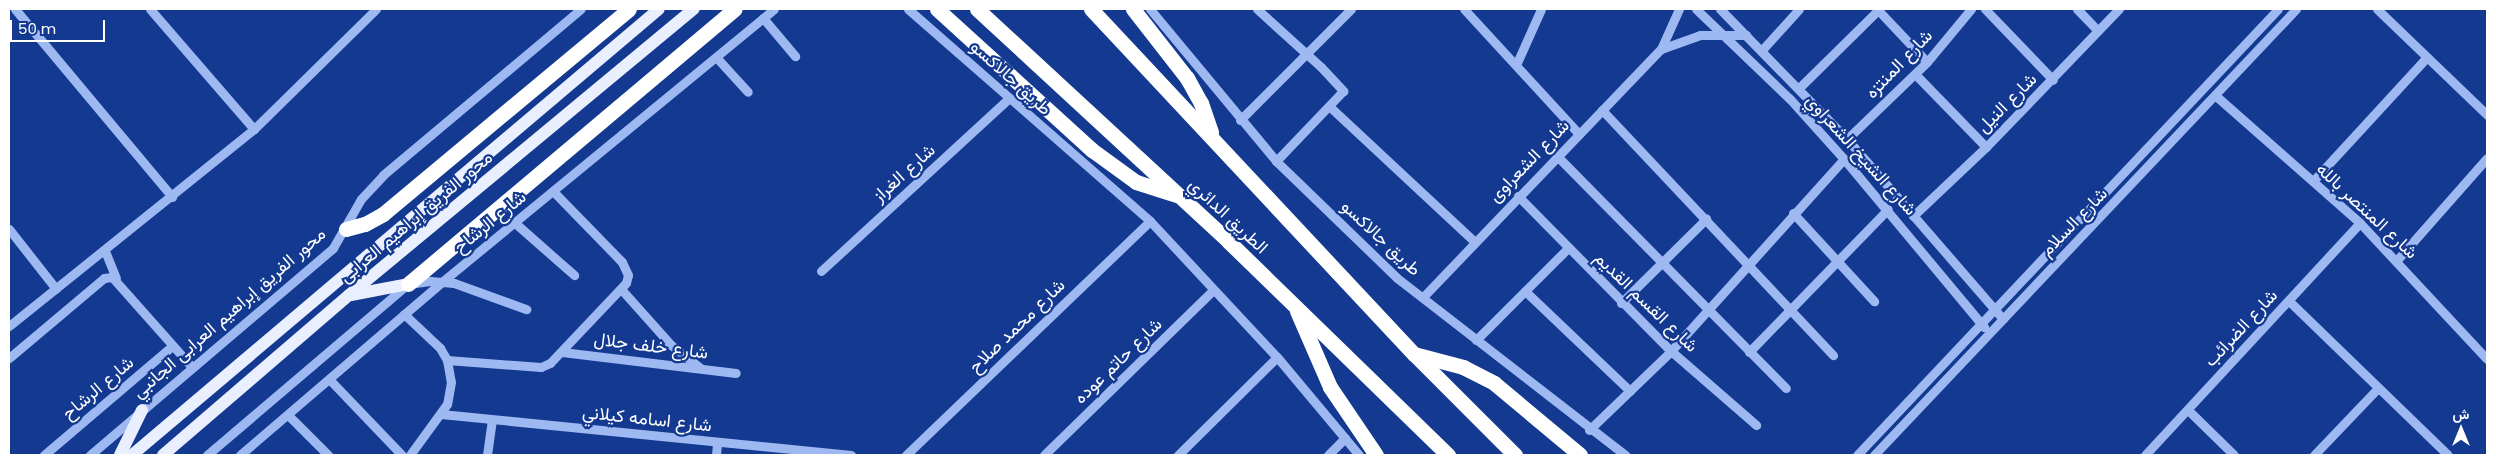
<!DOCTYPE html>
<html>
<head>
<meta charset="utf-8">
<style>
  body { margin:0 }
  #map { position:relative; width:2496px; height:464px; overflow:hidden; background:#133991; font-family:Poppins,Vazirmatn,sans-serif }
  div>[style] { position:absolute }
  .minor>* { height:9px; margin:-4.5px; padding:0 4.5px; transform-origin:4.5px; border-radius:4.5px; background:#9eb9f2 }
  .major>* { height:12px; margin:-6px; padding:0 6px; transform-origin:6px; border-radius:6px; background:#e9efff }
  .highway>* { height:15px; margin:-7.5px; padding:0 7.5px; transform-origin:7.5px; border-radius:7.5px; background:#fff }
  span { translate:-50% -50%; white-space:nowrap; text-align:center; line-height:1.15; -webkit-text-stroke:4.5px #133991; paint-order:stroke }
  .street-label { font-size:18px; color:#fff }
  .frame { position:absolute; inset:0; border:10px solid #fff; pointer-events:none }
  .north { position:absolute; left:2436px; top:404px; width:50px; height:50px; -webkit-text-stroke:4px #133991; paint-order:stroke; rotate:0deg; font-size:14px; font-weight:700; line-height:20px; text-align:center; color:#fff }
  .north::after { content:''; display:block; margin:auto; width:18px; height:22px; background:#fff; clip-path:polygon(50% 0,100% 100%,50% 72%,0 100%) }
  .scale { position:absolute; left:10px; top:20px; width:95px; height:22px; box-sizing:border-box; border:2px solid #fff; border-top:0; padding-left:6px; font-size:15px; line-height:18px; white-space:nowrap; color:#fff; -webkit-text-stroke:4px #133991; paint-order:stroke }
</style>
</head>
<body>
<div id="map">
  <div class="minor">
    <i style="left:15px;top:9px;width:245px;rotate:50.1deg"></i>
    <i style="left:150px;top:9px;width:159px;rotate:49.1deg"></i>
    <i style="left:908px;top:9px;width:322px;rotate:41.2deg"></i>
    <i style="left:1150px;top:221px;width:186px;rotate:47deg"></i>
    <i style="left:1277px;top:357px;width:128px;rotate:50.1deg"></i>
    <i style="left:1150px;top:9px;width:197px;rotate:50.3deg"></i>
    <i style="left:1276px;top:161px;width:168px;rotate:44deg"></i>
    <i style="left:1397px;top:278px;width:289px;rotate:37.8deg"></i>
    <i style="left:1257px;top:9px;width:86px;rotate:42.2deg"></i>
    <i style="left:1321px;top:67px;width:33px;rotate:47deg"></i>
    <i style="left:1343px;top:91px;width:97px;rotate:133.7deg"></i>
    <i style="left:1464px;top:9px;width:170px;rotate:47.4deg"></i>
    <i style="left:1696px;top:9px;width:130px;rotate:43.8deg"></i>
    <i style="left:1790px;top:99px;width:81px;rotate:48deg"></i>
    <i style="left:1844px;top:159px;width:219px;rotate:50.2deg"></i>
    <i style="left:1720px;top:9px;width:182px;rotate:45.7deg"></i>
    <i style="left:1847px;top:139px;width:238px;rotate:49.1deg"></i>
    <i style="left:1985px;top:9px;width:98px;rotate:46.2deg"></i>
    <i style="left:2077px;top:9px;width:30px;rotate:46deg"></i>
    <i style="left:2377px;top:9px;width:153px;rotate:43.9deg"></i>
    <i style="left:1878px;top:10px;width:71px;rotate:46.7deg"></i>
    <i style="left:763px;top:18px;width:50px;rotate:49.9deg"></i>
    <i style="left:1661px;top:49px;width:41px;rotate:-19.7deg"></i>
    <i style="left:1700px;top:35px;width:46px"></i>
    <i style="left:1762px;top:50px;width:55px;rotate:-47.9deg"></i>
    <i style="left:716px;top:57px;width:47px;rotate:47.6deg"></i>
    <i style="left:1516px;top:65px;width:61px;rotate:-65.9deg"></i>
    <i style="left:1915px;top:74px;width:102px;rotate:45.8deg"></i>
    <i style="left:1799px;top:88px;width:112px;rotate:-44.6deg"></i>
    <i style="left:2216px;top:96px;width:192px;rotate:41.4deg"></i>
    <i style="left:2360px;top:223px;width:186px;rotate:47deg"></i>
    <i style="left:1329px;top:106px;width:198px;rotate:43deg"></i>
    <i style="left:1602px;top:110px;width:337px;rotate:46.7deg"></i>
    <i style="left:1240px;top:120px;width:157px;rotate:-45deg"></i>
    <i style="left:1847px;top:139px;width:111px;rotate:-43.9deg"></i>
    <i style="left:1927px;top:62px;width:69px;rotate:-50.3deg"></i>
    <i style="left:1557px;top:156px;width:326px;rotate:45.4deg"></i>
    <i style="left:2313px;top:181px;width:168px;rotate:-47.4deg"></i>
    <i style="left:1518px;top:196px;width:218px;rotate:45.4deg"></i>
    <i style="left:1671px;top:351px;width:113px;rotate:41deg"></i>
    <i style="left:1793px;top:213px;width:120px;rotate:47.4deg"></i>
    <i style="left:1913px;top:216px;width:100px;rotate:-43.4deg"></i>
    <i style="left:1986px;top:147px;width:192px;rotate:-46.1deg"></i>
    <i style="left:515px;top:223px;width:79px;rotate:41.4deg"></i>
    <i style="left:9px;top:229px;width:76px;rotate:51.9deg"></i>
    <i style="left:105px;top:251px;width:29px;rotate:68deg"></i>
    <i style="left:2397px;top:260px;width:136px;rotate:-48.6deg"></i>
    <i style="left:821px;top:271px;width:254px;rotate:-42.6deg"></i>
    <i style="left:621px;top:289px;width:75px;rotate:48.2deg"></i>
    <i style="left:671px;top:345px;width:37px;rotate:38deg"></i>
    <i style="left:1525px;top:291px;width:145px;rotate:43.6deg"></i>
    <i style="left:1423px;top:297px;width:344px;rotate:-46.2deg"></i>
    <i style="left:1661px;top:49px;width:44px;rotate:-65.8deg"></i>
    <i style="left:2289px;top:301px;width:221px;rotate:44.1deg"></i>
    <i style="left:1621px;top:303px;width:120px;rotate:-44.7deg"></i>
    <i style="left:404px;top:314px;width:50px;rotate:43.4deg"></i>
    <i style="left:440px;top:348px;width:14px;rotate:60deg"></i>
    <i style="left:447px;top:360px;width:22px;rotate:80deg"></i>
    <i style="left:451px;top:382px;width:22px;rotate:100deg"></i>
    <i style="left:447px;top:404px;width:63px;rotate:126deg"></i>
    <i style="left:9px;top:326px;width:314px;rotate:-38.8deg"></i>
    <i style="left:254px;top:129px;width:171px;rotate:-44.5deg"></i>
    <i style="left:1476px;top:340px;width:130px;rotate:-45deg"></i>
    <i style="left:562px;top:352px;width:175px;rotate:6.9deg"></i>
    <i style="left:1749px;top:352px;width:199px;rotate:-45.8deg"></i>
    <i style="left:9px;top:358px;width:124px;rotate:-40.1deg"></i>
    <i style="left:104px;top:278px;width:8px;rotate:-7deg"></i>
    <i style="left:112px;top:277px;width:120px;rotate:48.4deg"></i>
    <i style="left:447px;top:360px;width:94px;rotate:4.3deg"></i>
    <i style="left:541px;top:367px;width:10px;rotate:-24deg"></i>
    <i style="left:550px;top:363px;width:110px;rotate:-46.5deg"></i>
    <i style="left:626px;top:283px;width:8px;rotate:-76deg"></i>
    <i style="left:628px;top:275px;width:14px;rotate:-115deg"></i>
    <i style="left:622px;top:262px;width:99px;rotate:-134.2deg"></i>
    <i style="left:329px;top:379px;width:105px;rotate:46.2deg"></i>
    <i style="left:2188px;top:410px;width:64px;rotate:44.4deg"></i>
    <i style="left:441px;top:414px;width:412px;rotate:5.7deg"></i>
    <i style="left:288px;top:415px;width:57px;rotate:45deg"></i>
    <i style="left:1589px;top:430px;width:114px;rotate:-43.9deg"></i>
    <i style="left:1671px;top:351px;width:258px;rotate:-48deg"></i>
    <i style="left:44px;top:455px;width:168px;rotate:-40.4deg"></i>
    <i style="left:90px;top:455px;width:319px;rotate:-40.4deg"></i>
    <i style="left:333px;top:248px;width:56px;rotate:-60.3deg"></i>
    <i style="left:361px;top:199px;width:33px;rotate:-47deg"></i>
    <i style="left:383px;top:175px;width:258px;rotate:-40deg"></i>
    <i style="left:207px;top:455px;width:264px;rotate:-40.4deg"></i>
    <i style="left:408px;top:284px;width:22px;rotate:-8deg"></i>
    <i style="left:430px;top:281px;width:24px;rotate:5deg"></i>
    <i style="left:454px;top:283px;width:77px;rotate:19.9deg"></i>
    <i style="left:240px;top:455px;width:267px;rotate:-40.6deg"></i>
    <i style="left:443px;top:281px;width:428px;rotate:-39.4deg"></i>
    <i style="left:487px;top:455px;width:36px;rotate:-82deg"></i>
    <i style="left:716px;top:455px;width:12px;rotate:-85deg"></i>
    <i style="left:906px;top:455px;width:338px;rotate:-43.8deg"></i>
    <i style="left:1044px;top:455px;width:236px;rotate:-44.3deg"></i>
    <i style="left:1178px;top:455px;width:139px;rotate:-44.7deg"></i>
    <i style="left:1328px;top:455px;width:24px;rotate:-45deg"></i>
    <i style="left:1857px;top:455px;width:613px;rotate:-46.65deg"></i>
    <i style="left:1874px;top:455px;width:614px;rotate:-46.58deg"></i>
    <i style="left:2145px;top:455px;width:316px;rotate:-47.2deg"></i>
    <i style="left:2314px;top:455px;width:93px;rotate:-46.3deg"></i>
  </div>
  <div class="major">
    <i style="left:351px;top:295px;width:58px;rotate:-10.9deg"></i>
    <i style="left:120px;top:455px;width:50px;rotate:-63.9deg"></i>
    <i style="left:132px;top:455px;width:690px;rotate:-40.24deg"></i>
    <i style="left:163px;top:455px;width:245px;rotate:-40.7deg"></i>
    <i style="left:349px;top:295px;width:448px;rotate:-39.7deg"></i>
  </div>
  <div class="highway">
    <i style="left:937px;top:9px;width:210px;rotate:42.3deg"></i>
    <i style="left:1092px;top:150px;width:54px;rotate:36deg"></i>
    <i style="left:1136px;top:182px;width:42px;rotate:18deg"></i>
    <i style="left:977px;top:9px;width:342px;rotate:42.7deg"></i>
    <i style="left:1228px;top:241px;width:307px;rotate:44.2deg"></i>
    <i style="left:1091px;top:9px;width:473px;rotate:46.9deg"></i>
    <i style="left:1414px;top:354px;width:143px;rotate:45deg"></i>
    <i style="left:1133px;top:9px;width:88px;rotate:52deg"></i>
    <i style="left:1187px;top:78px;width:29px;rotate:61deg"></i>
    <i style="left:1201px;top:103px;width:31px;rotate:71deg"></i>
    <i style="left:346px;top:229px;width:20px;rotate:-15deg"></i>
    <i style="left:365px;top:224px;width:21px;rotate:-29deg"></i>
    <i style="left:383px;top:214px;width:320px;rotate:-39.8deg"></i>
    <i style="left:408px;top:284px;width:427px;rotate:-40.1deg"></i>
    <i style="left:1297px;top:311px;width:83px;rotate:66.5deg"></i>
    <i style="left:1330px;top:387px;width:82px;rotate:55.9deg"></i>
    <i style="left:1414px;top:354px;width:51px;rotate:14.9deg"></i>
    <i style="left:1463px;top:367px;width:35px;rotate:27deg"></i>
    <i style="left:1494px;top:383px;width:112px;rotate:39.9deg"></i>
  </div>
  <div class="street-label">
    <span style="left:1899px;top:64px;rotate:-46deg">شارع المنتزه</span>
    <span style="left:1011px;top:78px;rotate:42deg">طريق جالاكسو</span>
    <span style="left:2007px;top:103px;rotate:-45deg">شارع النيل</span>
    <span style="left:1861px;top:155px;rotate:48deg">شارع الشيخ الشعراوي</span>
    <span style="left:1529px;top:161px;rotate:-46deg">شارع الشعراوى</span>
    <span style="left:904px;top:173px;rotate:-42deg">شارع الغراز</span>
    <span style="left:2367px;top:211px;rotate:43deg">شارع المنتصر بالله</span>
    <span style="left:1228px;top:216px;rotate:43deg">الطريق الدائري</span>
    <span style="left:416px;top:217px;rotate:-40deg">محور الفريق إبراهيم العرابى</span>
    <span style="left:490px;top:222px;rotate:-39deg">شارع الرشاح</span>
    <span style="left:2074px;top:222px;rotate:-46deg">شارع السلام</span>
    <span style="left:1381px;top:238px;rotate:43deg">طريق جالاكسو</span>
    <span style="left:1646px;top:302px;rotate:44deg">شارع القسم القديم</span>
    <span style="left:229px;top:313px;rotate:-41deg">محور الفريق إبراهيم العرابى الجانبي</span>
    <span style="left:1017px;top:326px;rotate:-44deg">شارع محمد صلاح</span>
    <span style="left:2241px;top:328px;rotate:-47deg">شارع الضرائب</span>
    <span style="left:651px;top:346px;rotate:7deg">شارع خلف جلال</span>
    <span style="left:1118px;top:361px;rotate:-44deg">شارع حاتم عوده</span>
    <span style="left:98px;top:388px;rotate:-40deg">شارع الرشاح</span>
    <span style="left:647px;top:419px;rotate:6deg">شارع اسامه كيلاني</span>
  </div>
  <div class="frame"></div>
  <div class="north">ش</div>
  <div class="scale">50 m</div>
</div>
</body>
</html>
